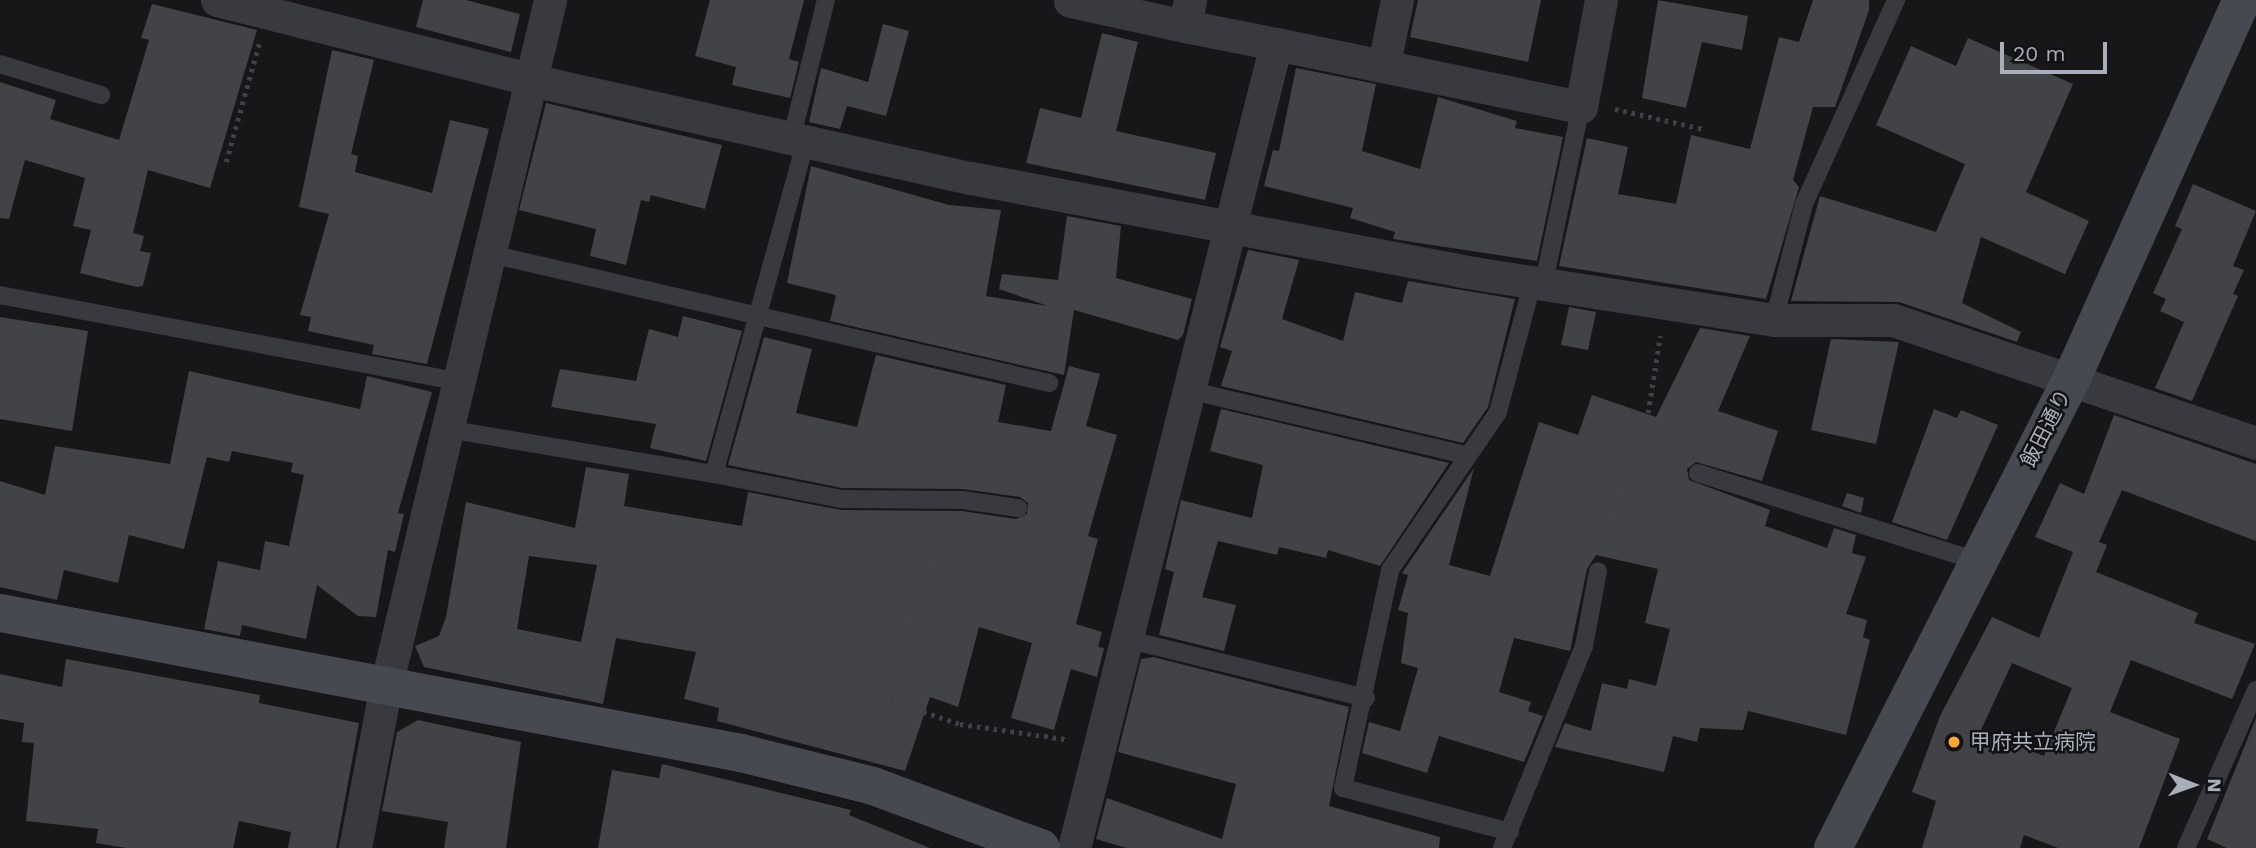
<!DOCTYPE html>
<html>
<head>
<meta charset="utf-8">
<style>
  body { margin:0 }
  #map { position:relative; width:2256px; height:848px; overflow:hidden; background:#17171a; font-family:"Work Sans","Noto Sans JP",sans-serif }
  div>[style] { position:absolute }
  .building>* { inset:0; background:#414347 }
  .path>* { height:4.5px; margin-top:-2.25px; transform-origin:0; background:repeating-linear-gradient(90deg,#3e4146 0 3.5px,transparent 0 8.5px) }
  .lane>* { height:18px; margin:-9px; padding:0 9px; transform-origin:9px; border-radius:9px; background:#383a3f }
  .street>* { height:33px; margin:-16.5px; padding:0 16.5px; transform-origin:16.5px; border-radius:16.5px; background:#383a3f }
  .secondary>* { height:38px; margin:-19px; padding:0 19px; transform-origin:19px; border-radius:19px; background:#46494f }
  .dots>* { width:19px; height:19px; translate:-50% -50%; box-sizing:border-box; border:4px solid #121215; border-radius:50% }
  span { translate:-50% -50%; white-space:nowrap; text-align:center; line-height:1.15; -webkit-text-stroke:5px #121215; paint-order:stroke }
  .street-label { font-size:21px; color:#a9afba }
  .poi-label { font-size:21px; color:#a9afba }
  .left { translate:0 -50%; text-align:left }
  .north { position:absolute; left:2158px; top:750px; width:70px; height:70px; -webkit-text-stroke:5px #121215; paint-order:stroke; rotate:91deg; font-size:19px; font-weight:700; line-height:28px; text-align:center; color:#a9afba }
  .north::after { content:''; display:block; margin:auto; width:24px; height:32px; background:#a9afba; clip-path:polygon(50% 0,100% 100%,50% 72%,0 100%) }
  .scale { position:absolute; left:2000px; top:42px; width:107px; height:32px; box-sizing:border-box; border:4px solid #a9afba; border-top:0; padding-left:9px; font-size:21px; line-height:24px; white-space:nowrap; color:#a9afba; -webkit-text-stroke:5px #121215; paint-order:stroke }
</style>
</head>
<body>
<div id="map">
  <div class="building">
    <i style="clip-path:polygon(423px 0,466px 0,520px 14px,511px 52px,416px 27px)"></i>
    <i style="clip-path:polygon(710px 0,804px 0,789px 59px,799px 62px,790px 98px,732px 85px,736px 67px,695px 56px)"></i>
    <i style="clip-path:polygon(1418px 0,1541px 0,1528px 62px,1410px 37px)"></i>
    <i style="clip-path:polygon(1658px 0,1748px 16px,1742px 50px,1702px 42px,1686px 108px,1642px 98px)"></i>
    <i style="clip-path:polygon(1813px 0,1869px 0,1869px 10px,1835px 107px,1813px 107px,1793px 180px,1799px 187px,1766px 299px,1559px 266px,1587px 138px,1628px 147px,1618px 194px,1676px 204px,1691px 135px,1750px 149px,1779px 37px,1799px 42px)"></i>
    <i style="clip-path:polygon(152px 4px,257px 30px,210px 188px,148px 170px,133px 233px,144px 236px,140px 251px,151px 253px,143px 286px,137px 287px,80px 273px,91px 230px,73px 226px,85px 178px,25px 160px,9px 219px,0 218px,0 82px,56px 100px,50px 119px,119px 140px,149px 40px,141px 38px)"></i>
    <i style="clip-path:polygon(883px 24px,909px 31px,886px 116px,847px 106px,840px 129px,809px 122px,821px 68px,868px 82px)"></i>
    <i style="clip-path:polygon(1102px 33px,1138px 42px,1116px 131px,1216px 153px,1205px 200px,1026px 163px,1040px 108px,1081px 118px)"></i>
    <i style="clip-path:polygon(1968px 38px,2073px 84px,2026px 192px,2089px 221px,2065px 274px,1981px 237px,1962px 303px,2021px 332px,2017px 342px,1899px 302px,1791px 301px,1820px 196px,1936px 232px,1965px 164px,1876px 125px,1911px 46px,1956px 66px)"></i>
    <i style="clip-path:polygon(332px 50px,374px 60px,351px 154px,358px 156px,355px 172px,432px 193px,450px 120px,489px 129px,427px 364px,372px 354px,374px 345px,308px 331px,311px 317px,300px 315px,329px 214px,299px 207px)"></i>
    <i style="clip-path:polygon(1296px 68px,1376px 84px,1362px 151px,1420px 169px,1438px 97px,1517px 121px,1515px 128px,1563px 137px,1537px 261px,1393px 239px,1395px 232px,1350px 218px,1353px 208px,1264px 186px,1273px 150px,1279px 151px)"></i>
    <i style="clip-path:polygon(546px 103px,722px 145px,705px 209px,651px 195px,649px 202px,641px 200px,626px 265px,590px 256px,596px 229px,519px 210px)"></i>
    <i style="clip-path:polygon(811px 166px,949px 205px,1001px 210px,986px 296px,1048px 306px,999px 289px,1002px 274px,1058px 280px,1067px 216px,1121px 226px,1116px 278px,1192px 299px,1183px 335px,1178px 340px,1074px 310px,1064px 375px,830px 321px,836px 295px,787px 283px)"></i>
    <i style="clip-path:polygon(2193px 184px,2256px 211px,2233px 266px,2244px 270px,2233px 294px,2238px 296px,2192px 401px,2155px 388px,2184px 322px,2160px 311px,2166px 299px,2153px 293px,2182px 229px,2175px 226px)"></i>
    <i style="clip-path:polygon(1248px 250px,1299px 260px,1282px 319px,1343px 341px,1355px 292px,1402px 303px,1408px 281px,1515px 299px,1488px 407px,1463px 443px,1221px 386px,1232px 351px,1220px 347px)"></i>
    <i style="clip-path:polygon(1569px 307px,1596px 312px,1588px 350px,1561px 345px)"></i>
    <i style="clip-path:polygon(683px 316px,742px 331px,706px 461px,650px 448px,656px 424px,551px 407px,560px 369px,636px 381px,649px 329px,678px 337px)"></i>
    <i style="clip-path:polygon(0 317px,88px 331px,72px 431px,0 419px)"></i>
    <i style="clip-path:polygon(1700px 328px,1750px 336px,1718px 411px,1778px 431px,1762px 481px,1696px 462px,1687px 469px,1689px 480px,1770px 510px,1765px 526px,1827px 548px,1834px 528px,1856px 535px,1852px 553px,1866px 557px,1846px 614px,1867px 620px,1863px 637px,1870px 640px,1846px 735px,1748px 711px,1743px 730px,1700px 728px,1697px 742px,1673px 736px,1664px 772px,1555px 747px,1565px 723px,1591px 731px,1602px 683px,1627px 689px,1629px 679px,1656px 686px,1670px 629px,1645px 623px,1658px 569px,1596px 555px,1587px 569px,1570px 651px,1514px 638px,1499px 692px,1531px 702px,1528px 711px,1543px 716px,1524px 762px,1439px 736px,1427px 773px,1362px 753px,1369px 722px,1400px 731px,1418px 668px,1401px 663px,1408px 613px,1398px 610px,1408px 575px,1402px 573px,1474px 468px,1449px 565px,1490px 576px,1539px 422px,1578px 435px,1592px 395px,1656px 417px)"></i>
    <i style="clip-path:polygon(evenodd,764px 337px,812px 349px,796px 413px,857px 427px,876px 355px,1006px 385px,998px 422px,1051px 431px,1069px 366px,1100px 374px,1086px 426px,1117px 435px,1088px 536px,1098px 539px,1076px 624px,1102px 632px,1098px 647px,1104px 648px,1097px 677px,1071px 669px,1054px 730px,1011px 718px,1032px 643px,979px 627px,958px 707px,930px 697px,905px 771px,717px 721px,719px 708px,684px 699px,696px 652px,616px 638px,603px 704px,424px 667px,415px 646px,439px 636px,446px 617px,466px 502px,575px 528px,586px 467px,629px 474px,624px 506px,742px 526px,748px 492px,841px 510px,962px 511px,1016px 519px,1027px 514px,1028px 503px,1020px 497px,963px 489px,842px 488px,728px 465px,764px 337px,529px 556px,597px 565px,581px 642px,517px 629px,529px 556px)"></i>
    <i style="clip-path:polygon(1831px 339px,1899px 342px,1876px 444px,1811px 430px)"></i>
    <i style="clip-path:polygon(189px 371px,360px 409px,367px 376px,432px 392px,398px 513px,404px 514px,395px 552px,388px 550px,376px 617px,358px 616px,317px 585px,306px 639px,242px 625px,240px 636px,204px 629px,218px 561px,260px 570px,265px 541px,289px 546px,304px 475px,291px 472px,293px 463px,232px 451px,229px 462px,207px 457px,184px 549px,129px 535px,118px 583px,64px 570px,57px 600px,0 587px,0 481px,45px 495px,55px 446px,170px 464px)"></i>
    <i style="clip-path:polygon(1221px 409px,1449px 463px,1380px 566px,1328px 550px,1326px 558px,1279px 547px,1277px 555px,1218px 541px,1202px 597px,1236px 605px,1224px 651px,1159px 635px,1174px 572px,1165px 569px,1181px 500px,1252px 518px,1263px 465px,1210px 451px)"></i>
    <i style="clip-path:polygon(1934px 409px,1957px 418px,1961px 410px,1998px 425px,1947px 540px,1892px 522px)"></i>
    <i style="clip-path:polygon(evenodd,2114px 415px,2256px 464px,2256px 541px,2122px 490px,2099px 542px,2107px 545px,2096px 572px,2198px 613px,2194px 623px,2255px 644px,2232px 699px,2131px 660px,2110px 712px,2180px 739px,2139px 848px,2058px 848px,2024px 835px,2020px 848px,1922px 848px,1936px 801px,1912px 792px,1940px 716px,1992px 617px,2039px 638px,2073px 552px,2035px 537px,2060px 483px,2084px 494px,2114px 415px,2012px 663px,2072px 688px,2044px 756px,1980px 732px,2012px 663px)"></i>
    <i style="clip-path:polygon(1847px 493px,1864px 498px,1861px 513px,1842px 506px)"></i>
    <i style="clip-path:polygon(1153px 657px,1349px 707px,1329px 806px,1440px 837px,1439px 848px,1126px 848px,1096px 839px,1107px 798px,1222px 839px,1236px 784px,1118px 752px,1141px 659px)"></i>
    <i style="clip-path:polygon(66px 659px,260px 695px,259px 703px,359px 723px,336px 848px,288px 848px,291px 832px,239px 821px,233px 848px,126px 848px,96px 843px,98px 829px,26px 821px,34px 743px,22px 742px,24px 723px,0 719px,0 674px,62px 687px)"></i>
    <i style="clip-path:polygon(2256px 718px,2256px 848px,2227px 848px,2207px 839px)"></i>
    <i style="clip-path:polygon(418px 720px,521px 742px,506px 848px,444px 848px,448px 822px,382px 811px,397px 732px)"></i>
    <i style="clip-path:polygon(662px 764px,851px 810px,849px 815px,930px 848px,598px 848px,612px 770px,659px 778px)"></i>
  </div>
  <div class="path">
    <i style="left:1615px;top:109px;width:90px;rotate:12.8deg"></i>
    <i style="left:226px;top:162px;width:123px;rotate:-74.4deg"></i>
    <i style="left:939px;top:524px;width:183px;rotate:105.2deg"></i>
    <i style="left:891px;top:701px;width:73px;rotate:18.4deg"></i>
    <i style="left:960px;top:724px;width:106px;rotate:8.1deg"></i>
    <i style="left:1606px;top:547px;width:140px;rotate:-72.6deg"></i>
    <i style="left:1648px;top:413px;width:78px;rotate:-81.1deg"></i>
  </div>
  <div class="lane">
    <i style="left:0;top:64px;width:106px;rotate:17.1deg"></i>
    <i style="left:791px;top:140px;width:144px;rotate:-76deg"></i>
    <i style="left:491px;top:254px;width:573px;rotate:13.02deg"></i>
    <i style="left:1544px;top:282px;width:179px;rotate:-78.1deg"></i>
    <i style="left:0;top:295px;width:467px;rotate:10.7deg"></i>
    <i style="left:1774px;top:320px;width:120px;rotate:-75.5deg"></i>
    <i style="left:1804px;top:204px;width:224px;rotate:-65.7deg"></i>
    <i style="left:1188px;top:390px;width:285px;rotate:13.2deg"></i>
    <i style="left:447px;top:429px;width:271px;rotate:9.6deg"></i>
    <i style="left:714px;top:474px;width:342px;rotate:-74.6deg"></i>
    <i style="left:1698px;top:473px;width:293px;rotate:17.5deg"></i>
    <i style="left:714px;top:474px;width:129px;rotate:11.1deg"></i>
    <i style="left:841px;top:499px;width:122px;rotate:0.5deg"></i>
    <i style="left:963px;top:500px;width:56px;rotate:8.3deg"></i>
    <i style="left:1130px;top:640px;width:243px;rotate:13.8deg"></i>
    <i style="left:1510px;top:832px;width:173px;rotate:-165.2deg"></i>
    <i style="left:1343px;top:788px;width:223px;rotate:-77.8deg"></i>
    <i style="left:1390px;top:570px;width:191px;rotate:-55.6deg"></i>
    <i style="left:1498px;top:412px;width:137px;rotate:-75.1deg"></i>
    <i style="left:1502px;top:848px;width:218px;rotate:-67.9deg"></i>
    <i style="left:1584px;top:646px;width:76px;rotate:-79.4deg"></i>
    <i style="left:2186px;top:848px;width:173px;rotate:-66.1deg"></i>
  </div>
  <div class="street">
    <i style="left:217px;top:0;width:342px;rotate:14.2deg"></i>
    <i style="left:549px;top:84px;width:432px;rotate:12.6deg"></i>
    <i style="left:971px;top:178px;width:499px;rotate:10.7deg"></i>
    <i style="left:1461px;top:271px;width:317px;rotate:8.9deg"></i>
    <i style="left:1774px;top:320px;width:119px"></i>
    <i style="left:1893px;top:320px;width:383px;rotate:18.7deg"></i>
    <i style="left:1190px;top:0;width:26px;rotate:101deg"></i>
    <i style="left:1185px;top:26px;width:93px;rotate:11.2deg"></i>
    <i style="left:1070px;top:1px;width:118px;rotate:12.3deg"></i>
    <i style="left:1384px;top:64px;width:65px;rotate:-78.5deg"></i>
    <i style="left:355px;top:848px;width:165px;rotate:-79.2deg"></i>
    <i style="left:386px;top:686px;width:705px;rotate:-76.55deg"></i>
    <i style="left:1074px;top:848px;width:829px;rotate:-75.9deg"></i>
    <i style="left:1276px;top:44px;width:311px;rotate:11.7deg"></i>
    <i style="left:1581px;top:107px;width:109px;rotate:-79.4deg"></i>
  </div>
  <div class="secondary">
    <i style="left:0;top:613px;width:754px;rotate:10.7deg"></i>
    <i style="left:741px;top:753px;width:136px;rotate:14deg"></i>
    <i style="left:873px;top:786px;width:179px;rotate:20.3deg"></i>
    <i style="left:1833px;top:848px;width:525px;rotate:-63.04deg"></i>
    <i style="left:2071px;top:380px;width:417px;rotate:-65.8deg"></i>
  </div>
  <div class="dots">
    <i style="left:1954px;top:742px;background:#fca72d"></i>
  </div>
  <div class="street-label">
    <span style="left:2046px;top:428px;rotate:-63deg">飯田通り</span>
  </div>
  <div class="poi-label">
    <span class="left" style="left:1970px;top:742px">甲府共立病院</span>
  </div>
  <div class="north">N</div>
  <div class="scale">20 m</div>
</div>
</body>
</html>
